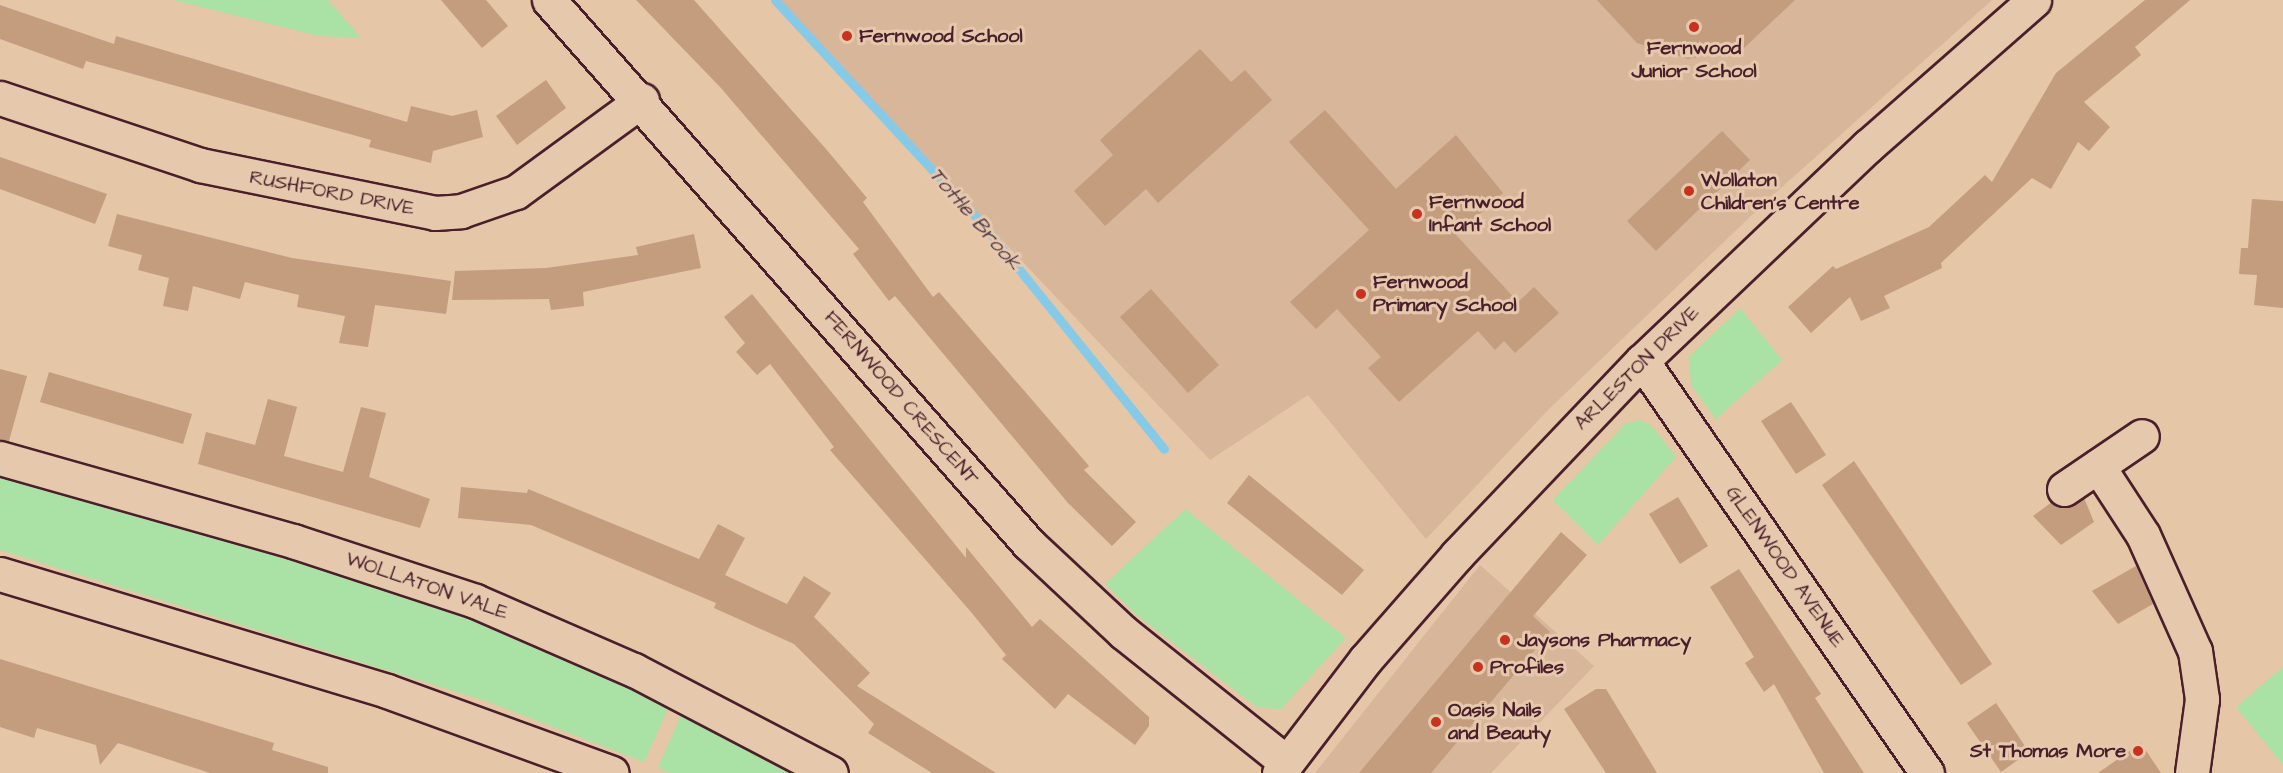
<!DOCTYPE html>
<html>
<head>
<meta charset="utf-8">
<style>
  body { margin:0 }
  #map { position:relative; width:2283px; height:773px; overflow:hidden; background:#e5c6a7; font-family:"Architects Daughter",sans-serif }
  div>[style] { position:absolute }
  .built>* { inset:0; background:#d8b699 }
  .green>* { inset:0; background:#aae1a5 }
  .stream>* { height:9px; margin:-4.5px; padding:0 4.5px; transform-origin:4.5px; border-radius:4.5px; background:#87cae8 }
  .building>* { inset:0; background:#c49c7e }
  .roads { filter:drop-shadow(2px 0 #4a1f2b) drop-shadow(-2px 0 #4a1f2b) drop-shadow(0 2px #4a1f2b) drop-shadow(0 -2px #4a1f2b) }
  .minor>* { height:33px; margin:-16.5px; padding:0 16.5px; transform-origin:16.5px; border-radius:16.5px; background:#e6c9ad }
  .dots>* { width:16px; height:16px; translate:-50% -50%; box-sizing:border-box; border:3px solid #e6c9ad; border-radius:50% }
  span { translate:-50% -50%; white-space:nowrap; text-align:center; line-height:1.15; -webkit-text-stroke:6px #e6c9ad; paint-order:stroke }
  .poi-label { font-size:20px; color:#4a1f2b; font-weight:700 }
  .left { translate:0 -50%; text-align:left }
  .right { translate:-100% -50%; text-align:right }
  .street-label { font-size:20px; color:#4a1f2b }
  .water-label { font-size:21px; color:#533947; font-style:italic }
</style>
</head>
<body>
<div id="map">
  <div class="built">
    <i style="clip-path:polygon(775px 0,1992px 0,1774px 194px,1549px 409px,1426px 539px,1308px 395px,1210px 460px)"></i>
    <i style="clip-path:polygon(1480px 565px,1594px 666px,1491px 773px,1315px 773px)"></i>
  </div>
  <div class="green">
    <i style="clip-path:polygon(173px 0,328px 0,361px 38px,319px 36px)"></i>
    <i style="clip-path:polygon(1740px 308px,1782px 360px,1716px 419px,1691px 385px,1689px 357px)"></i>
    <i style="clip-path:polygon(1641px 420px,1652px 426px,1676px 457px,1598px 545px,1553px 500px,1626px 423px)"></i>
    <i style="clip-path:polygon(0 471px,426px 598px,671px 702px,644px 762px,486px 701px,0 550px)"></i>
    <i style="clip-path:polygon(1185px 509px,1346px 638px,1281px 709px,1258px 708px,1139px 617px,1105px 584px)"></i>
    <i style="clip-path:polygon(2283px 667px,2283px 765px,2236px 707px)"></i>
    <i style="clip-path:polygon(683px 710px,803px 773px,670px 773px,658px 768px)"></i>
  </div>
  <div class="stream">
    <i style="left:775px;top:0;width:309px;rotate:47.2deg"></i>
    <i style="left:985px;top:227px;width:285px;rotate:51.1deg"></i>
  </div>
  <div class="building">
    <i style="clip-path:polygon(441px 0,486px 0,508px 26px,482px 48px)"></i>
    <i style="clip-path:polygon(636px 0,694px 0,826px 149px,867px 198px,863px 202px,933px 297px,939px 292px,1089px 466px,1084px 470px,1136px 522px,1112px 546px,1068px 503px,895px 296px,889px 301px,853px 254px,859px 249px,721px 88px)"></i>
    <i style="clip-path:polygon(1597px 0,1795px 0,1744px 48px,1688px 59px,1637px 43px)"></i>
    <i style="clip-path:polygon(2145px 0,2190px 0,2135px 47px,2141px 55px,2084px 102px,2110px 127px,2089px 151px,2078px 142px,2051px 189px,2032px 178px,1941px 263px,1942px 268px,1884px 296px,1890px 308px,1861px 321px,1850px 297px,1811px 333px,1788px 307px,1833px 266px,1836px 269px,1929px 227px,1985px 175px,1992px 182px,2056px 73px)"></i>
    <i style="clip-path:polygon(0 5px,114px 44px,116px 36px,407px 122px,411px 106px,452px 116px,477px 110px,483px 137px,433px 151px,431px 163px,369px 147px,371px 140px,86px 61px,83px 69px,0 39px)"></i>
    <i style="clip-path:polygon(1200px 49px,1231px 82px,1245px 70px,1272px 100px,1158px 203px,1146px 189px,1105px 226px,1074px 191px,1113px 155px,1100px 140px)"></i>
    <i style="clip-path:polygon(546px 80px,566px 108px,517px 145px,496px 116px)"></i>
    <i style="clip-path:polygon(1325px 110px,1396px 189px,1456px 135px,1503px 193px,1456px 235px,1518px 302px,1534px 287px,1559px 313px,1515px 353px,1504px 341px,1495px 350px,1478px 331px,1399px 402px,1368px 368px,1381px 357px,1337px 309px,1316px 329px,1290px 302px,1369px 230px,1289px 142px)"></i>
    <i style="clip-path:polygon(1722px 131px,1750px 160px,1656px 251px,1627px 221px)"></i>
    <i style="clip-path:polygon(0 157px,107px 194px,95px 224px,0 189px)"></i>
    <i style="clip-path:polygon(2252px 199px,2283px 201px,2283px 308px,2254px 305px,2257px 275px,2239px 274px,2241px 248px,2248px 248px)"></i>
    <i style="clip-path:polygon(117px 214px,292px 258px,451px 281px,446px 314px,375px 305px,368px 347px,339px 343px,345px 316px,297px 307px,299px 295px,245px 282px,240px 299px,193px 286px,188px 311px,163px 306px,169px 278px,138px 270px,142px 255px,108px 246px)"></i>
    <i style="clip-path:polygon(694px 234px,701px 268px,583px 292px,584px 306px,551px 310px,549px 299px,452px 300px,455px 271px,546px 268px,638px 255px,636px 247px)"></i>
    <i style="clip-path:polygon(1151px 289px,1219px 365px,1188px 393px,1120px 317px)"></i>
    <i style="clip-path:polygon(752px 294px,966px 558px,966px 547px,1032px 627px,1040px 619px,1149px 717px,1149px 726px,1135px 745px,1068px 694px,1055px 709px,1002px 659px,1006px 655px,971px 612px,830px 450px,834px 447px,770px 364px,757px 375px,736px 352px,745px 343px,724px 317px)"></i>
    <i style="clip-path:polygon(0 369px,27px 376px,9px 441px,0 440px)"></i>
    <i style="clip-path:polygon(49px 372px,192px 414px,183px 444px,40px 402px)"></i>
    <i style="clip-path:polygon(268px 399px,297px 407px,284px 456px,343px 472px,361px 407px,386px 413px,369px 477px,430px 499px,420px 528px,198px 464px,206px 432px,255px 445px)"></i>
    <i style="clip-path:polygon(1791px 402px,1826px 455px,1796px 474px,1761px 421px)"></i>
    <i style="clip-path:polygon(1854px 461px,1992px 664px,1961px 685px,1822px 485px)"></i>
    <i style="clip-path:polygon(1249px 475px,1364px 570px,1342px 595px,1227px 503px)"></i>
    <i style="clip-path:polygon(461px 487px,527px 493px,528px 489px,699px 559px,718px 524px,745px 538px,725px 575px,787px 604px,804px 576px,831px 593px,814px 617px,870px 673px,857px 686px,996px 773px,932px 773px,868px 733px,874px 724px,794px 644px,714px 608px,716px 603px,531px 525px,458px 518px)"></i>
    <i style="clip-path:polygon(1678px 497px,1708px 546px,1680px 564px,1649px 514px)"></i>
    <i style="clip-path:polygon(2084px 498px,2094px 522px,2061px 545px,2033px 516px,2052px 502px,2066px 508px)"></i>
    <i style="clip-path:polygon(1561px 532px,1587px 555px,1533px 616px,1550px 632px,1431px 773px,1359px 773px)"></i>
    <i style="clip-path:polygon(2136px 566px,2153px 604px,2118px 624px,2092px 591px)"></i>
    <i style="clip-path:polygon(1739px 569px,1821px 694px,1815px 698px,1864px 773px,1824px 773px,1774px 684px,1764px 692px,1745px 663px,1754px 657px,1710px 587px)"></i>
    <i style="clip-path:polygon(0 659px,274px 743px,272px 750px,328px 767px,328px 773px,210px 773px,118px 743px,100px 765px,96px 745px,37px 728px,34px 738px,0 727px)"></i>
    <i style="clip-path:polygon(1596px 689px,1606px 689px,1657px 773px,1606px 773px,1564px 709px)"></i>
    <i style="clip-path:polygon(1996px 703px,2029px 752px,2001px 772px,1967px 723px)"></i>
    <i style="clip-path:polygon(2141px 743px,2161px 773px,2098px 773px)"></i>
  </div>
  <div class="roads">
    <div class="minor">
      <i style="left:549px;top:0;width:725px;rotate:48.58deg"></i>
      <i style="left:1029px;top:544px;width:129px;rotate:43.1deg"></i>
      <i style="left:1123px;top:632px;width:208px;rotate:38.6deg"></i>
      <i style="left:0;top:98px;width:211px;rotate:18.5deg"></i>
      <i style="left:200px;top:165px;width:240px;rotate:11.5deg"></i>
      <i style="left:435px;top:213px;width:26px;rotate:-4deg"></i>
      <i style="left:461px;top:211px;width:58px;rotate:-19.1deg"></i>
      <i style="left:516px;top:192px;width:156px;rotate:-36.1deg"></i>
      <i style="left:1642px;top:361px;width:501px;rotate:55.33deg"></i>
      <i style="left:0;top:458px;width:305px;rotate:15.8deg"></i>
      <i style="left:293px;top:541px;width:192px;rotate:18.2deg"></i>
      <i style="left:475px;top:601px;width:173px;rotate:23.5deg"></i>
      <i style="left:634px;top:670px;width:222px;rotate:27.6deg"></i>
      <i style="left:2098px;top:466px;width:82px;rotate:56.9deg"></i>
      <i style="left:2143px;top:535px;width:127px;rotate:65.9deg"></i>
      <i style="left:2195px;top:651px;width:49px;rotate:81.7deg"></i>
      <i style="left:2202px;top:699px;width:75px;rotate:97.7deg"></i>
      <i style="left:2064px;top:489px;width:94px;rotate:-34.2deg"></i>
      <i style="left:0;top:574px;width:404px;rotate:16.8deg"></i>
      <i style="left:387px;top:691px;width:239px;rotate:20deg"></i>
      <i style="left:1279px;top:773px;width:143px;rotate:-52.7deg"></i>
      <i style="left:1366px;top:659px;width:138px;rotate:-48.8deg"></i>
      <i style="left:1457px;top:555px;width:268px;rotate:-46.4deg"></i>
      <i style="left:1642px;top:361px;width:312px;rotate:-43.6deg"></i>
      <i style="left:1868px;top:146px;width:221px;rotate:-41.3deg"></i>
    </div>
  </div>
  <div class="dots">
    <i style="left:1694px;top:27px;background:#c8321e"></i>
    <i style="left:847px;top:36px;background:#c8321e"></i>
    <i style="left:1689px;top:191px;background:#c8321e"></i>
    <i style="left:1417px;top:214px;background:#c8321e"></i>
    <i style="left:1361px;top:294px;background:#c8321e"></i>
    <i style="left:1505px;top:640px;background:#c8321e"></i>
    <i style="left:1478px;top:667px;background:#c8321e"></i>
    <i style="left:1436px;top:722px;background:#c8321e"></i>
    <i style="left:2138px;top:751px;background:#c8321e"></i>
  </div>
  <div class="poi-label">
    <span class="left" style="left:859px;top:36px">Fernwood School</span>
    <span style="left:1694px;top:60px">Fernwood<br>Junior School</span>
    <span class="left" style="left:1701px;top:192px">Wollaton<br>Children's Centre</span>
    <span class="left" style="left:1429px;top:214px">Fernwood<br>Infant School</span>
    <span class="left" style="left:1373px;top:294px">Fernwood<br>Primary School</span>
    <span class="left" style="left:1517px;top:640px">Jaysons Pharmacy</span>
    <span class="left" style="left:1490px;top:667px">Profiles</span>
    <span class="left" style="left:1448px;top:722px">Oasis Nails<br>and Beauty</span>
    <span class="right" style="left:2126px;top:751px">St Thomas More</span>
  </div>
  <div class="street-label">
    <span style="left:332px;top:193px;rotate:11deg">RUSHFORD DRIVE</span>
    <span style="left:1637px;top:368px;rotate:-45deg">ARLESTON DRIVE</span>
    <span style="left:901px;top:398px;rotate:49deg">FERNWOOD CRESCENT</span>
    <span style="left:1785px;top:567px;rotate:55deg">GLENWOOD AVENUE</span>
    <span style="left:427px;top:586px;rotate:19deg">WOLLATON VALE</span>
  </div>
  <div class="water-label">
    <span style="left:975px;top:219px;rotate:49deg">Tottle Brook</span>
  </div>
</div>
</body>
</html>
